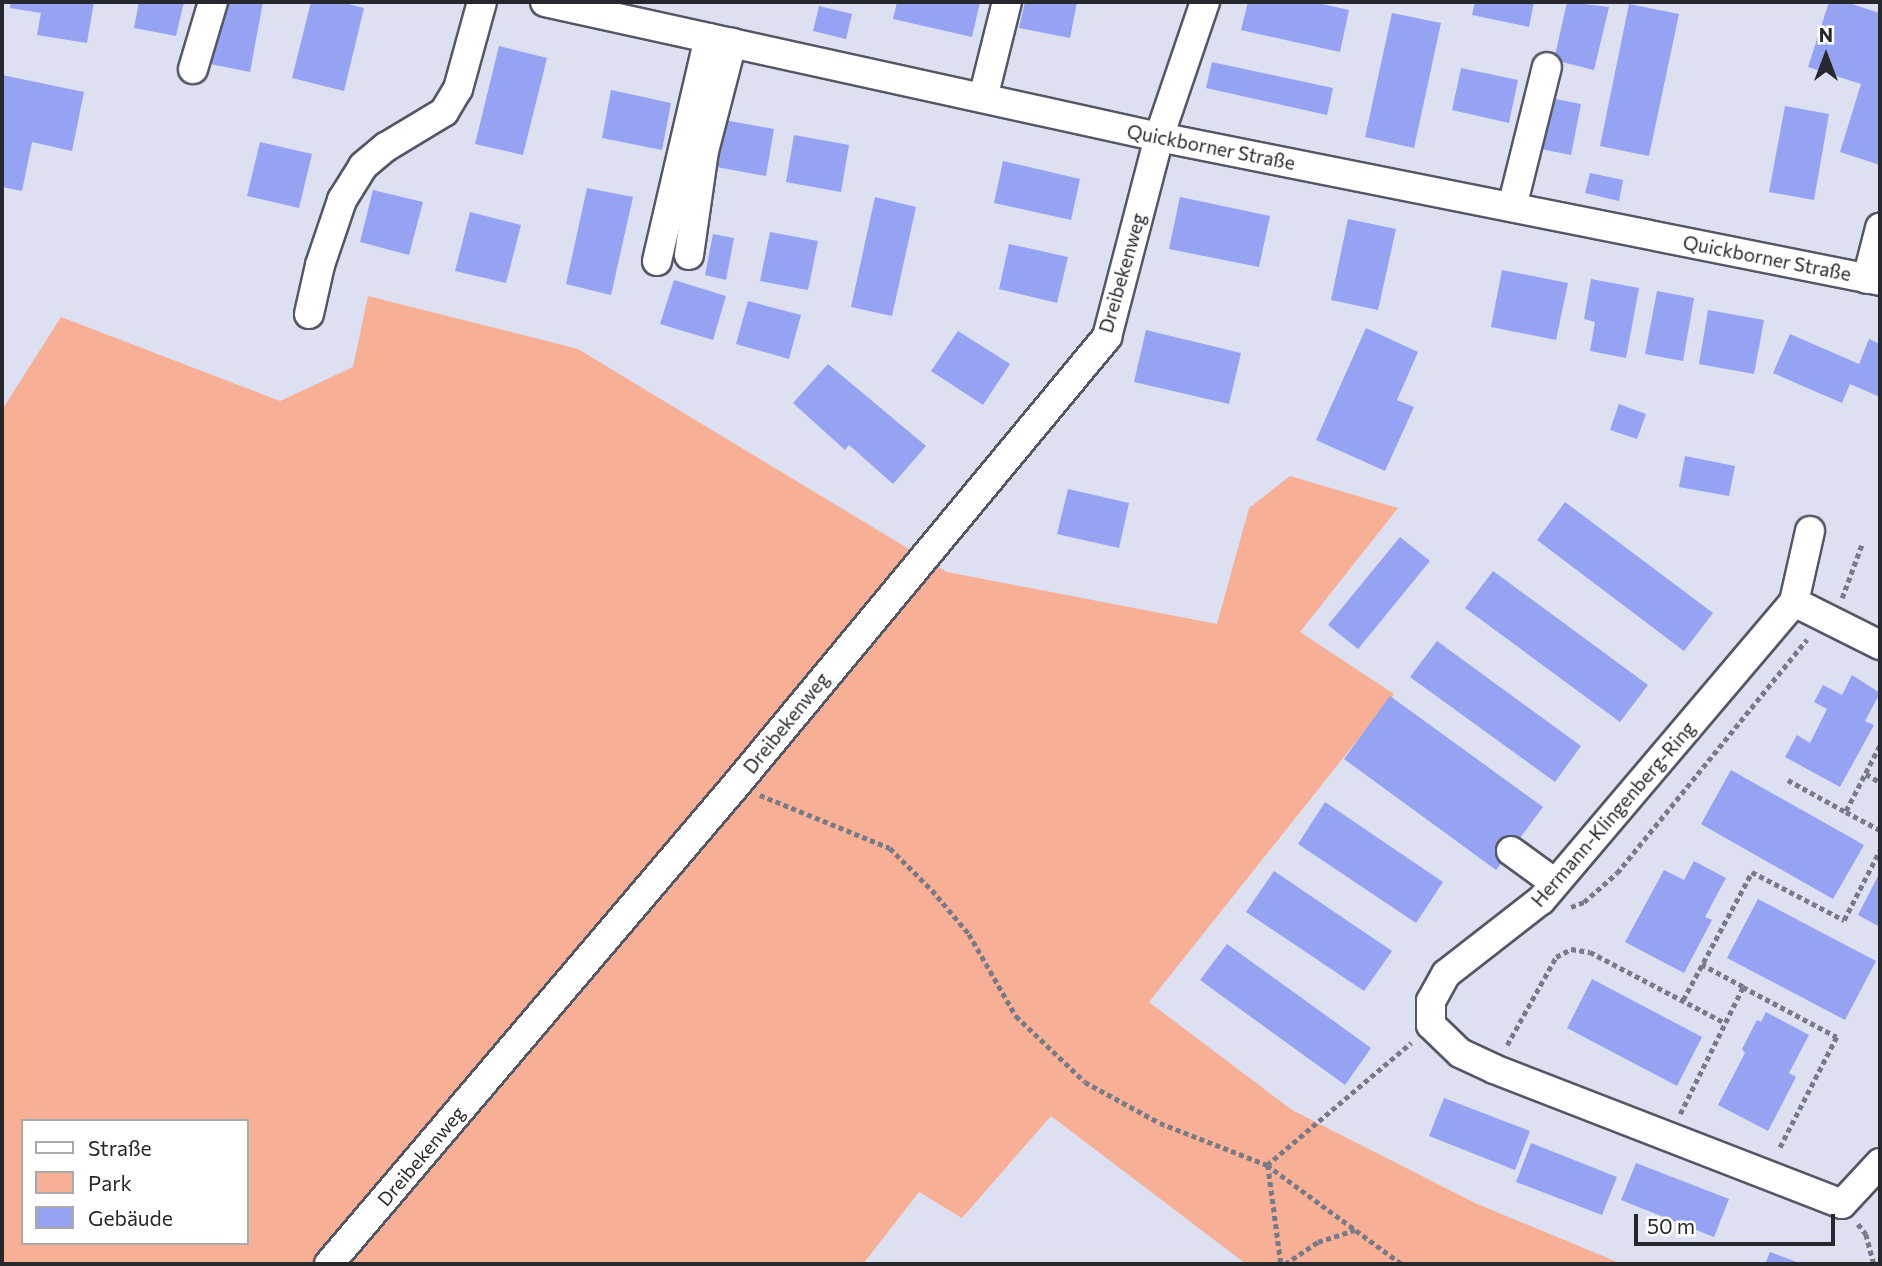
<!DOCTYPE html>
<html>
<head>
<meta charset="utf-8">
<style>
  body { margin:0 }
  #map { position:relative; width:1882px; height:1266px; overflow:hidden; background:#dce0f0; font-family:Commissioner,sans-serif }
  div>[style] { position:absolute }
  .green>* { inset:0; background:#f7b096 }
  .building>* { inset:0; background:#95a3f2 }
  .path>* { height:4.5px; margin-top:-2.25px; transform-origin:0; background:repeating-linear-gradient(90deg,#787b86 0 5px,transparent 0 8.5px) }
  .roads { filter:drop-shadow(2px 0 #545765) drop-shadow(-2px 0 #545765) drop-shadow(0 2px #545765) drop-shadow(0 -2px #545765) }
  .minor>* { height:28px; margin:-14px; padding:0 14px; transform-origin:14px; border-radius:14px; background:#fff }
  span { translate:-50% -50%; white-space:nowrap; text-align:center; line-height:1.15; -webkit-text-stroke:5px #fff; paint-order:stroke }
  .street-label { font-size:19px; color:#26282e }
  .frame { position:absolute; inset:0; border:4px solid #26282e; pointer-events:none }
  .legend { position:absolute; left:21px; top:1119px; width:228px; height:126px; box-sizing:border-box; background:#fff; border:2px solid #a8a9ab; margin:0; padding:9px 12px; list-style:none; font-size:21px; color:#26282e }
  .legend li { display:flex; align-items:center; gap:14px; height:35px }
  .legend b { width:35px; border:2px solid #a8a9ab }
  .north { position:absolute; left:1791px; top:21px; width:70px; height:70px; -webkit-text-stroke:5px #fff; paint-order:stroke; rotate:0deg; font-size:19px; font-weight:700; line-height:28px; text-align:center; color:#26282e }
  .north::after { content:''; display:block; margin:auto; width:24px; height:32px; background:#26282e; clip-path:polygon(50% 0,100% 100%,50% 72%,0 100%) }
  .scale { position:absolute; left:1634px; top:1214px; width:201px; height:32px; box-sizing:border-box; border:4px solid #26282e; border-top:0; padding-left:9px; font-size:21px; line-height:24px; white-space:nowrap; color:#26282e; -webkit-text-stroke:5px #fff; paint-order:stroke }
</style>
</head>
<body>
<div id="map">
  <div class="green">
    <i style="clip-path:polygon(evenodd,368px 296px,578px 349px,947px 572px,1217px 624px,1249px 508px,1290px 476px,1398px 508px,1300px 632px,1394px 694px,1149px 1002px,1292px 1110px,1475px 1203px,1622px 1264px,1246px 1264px,1051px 1116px,962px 1218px,919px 1192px,863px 1264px,2px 1264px,2px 410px,61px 317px,280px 401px,353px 367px,368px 296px,23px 1121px,247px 1121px,247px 1243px,23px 1243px,23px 1121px)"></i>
  </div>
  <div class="building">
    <i style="clip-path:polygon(11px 2px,94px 2px,87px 43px,37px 35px,41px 13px,10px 8px)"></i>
    <i style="clip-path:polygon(139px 2px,184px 2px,176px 36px,134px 28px)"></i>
    <i style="clip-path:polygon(221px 2px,263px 2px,250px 72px,210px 64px)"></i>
    <i style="clip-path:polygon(311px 2px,340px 2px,364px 8px,344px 91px,292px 78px)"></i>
    <i style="clip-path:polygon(897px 2px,980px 2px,972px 37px,893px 19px)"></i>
    <i style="clip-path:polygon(1025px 2px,1077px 2px,1070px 38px,1019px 28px)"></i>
    <i style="clip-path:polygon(1248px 2px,1313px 2px,1349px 10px,1340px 52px,1241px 30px)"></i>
    <i style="clip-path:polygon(1475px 2px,1534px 2px,1529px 27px,1472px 15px)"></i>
    <i style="clip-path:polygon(1567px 2px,1609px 7px,1594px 70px,1554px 60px)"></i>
    <i style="clip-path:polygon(1829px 2px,1845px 2px,1880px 13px,1880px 165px,1840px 152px,1861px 84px,1808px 67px)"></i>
    <i style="clip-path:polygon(1629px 4px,1679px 14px,1649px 156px,1600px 146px)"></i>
    <i style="clip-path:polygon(819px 6px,852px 14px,846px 39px,813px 31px)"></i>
    <i style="clip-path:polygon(1392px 13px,1441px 23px,1414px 148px,1365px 137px)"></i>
    <i style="clip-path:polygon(499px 46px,547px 58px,523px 155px,475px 144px)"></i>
    <i style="clip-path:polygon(1212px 62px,1333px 88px,1327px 115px,1206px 88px)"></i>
    <i style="clip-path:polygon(1461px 68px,1518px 80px,1509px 123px,1452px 110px)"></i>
    <i style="clip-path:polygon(2px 75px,84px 92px,72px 151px,32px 142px,22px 191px,2px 187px)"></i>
    <i style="clip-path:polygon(611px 90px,671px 103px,662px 150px,602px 138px)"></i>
    <i style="clip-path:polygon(1541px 96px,1581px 104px,1571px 155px,1531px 147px)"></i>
    <i style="clip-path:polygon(1785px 106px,1829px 114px,1814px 200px,1769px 192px)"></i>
    <i style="clip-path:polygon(719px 119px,774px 129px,766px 176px,711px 166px)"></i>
    <i style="clip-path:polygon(794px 135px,849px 145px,841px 192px,786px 182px)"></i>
    <i style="clip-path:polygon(260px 142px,312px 154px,299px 208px,247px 196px)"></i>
    <i style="clip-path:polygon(1003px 161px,1080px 179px,1071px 220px,994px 203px)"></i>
    <i style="clip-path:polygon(1590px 173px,1623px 180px,1619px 201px,1585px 193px)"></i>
    <i style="clip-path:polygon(587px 188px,633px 197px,611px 295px,566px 284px)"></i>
    <i style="clip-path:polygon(373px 190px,423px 202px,409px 255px,360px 242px)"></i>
    <i style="clip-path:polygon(875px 197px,916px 207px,892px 316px,851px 307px)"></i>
    <i style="clip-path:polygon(1180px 197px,1270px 216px,1259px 267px,1169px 249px)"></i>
    <i style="clip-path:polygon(470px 212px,521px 225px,506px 283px,455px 271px)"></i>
    <i style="clip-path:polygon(1348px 219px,1396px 229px,1378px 310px,1331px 300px)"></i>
    <i style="clip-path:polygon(770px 232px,818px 241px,808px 290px,760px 281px)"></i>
    <i style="clip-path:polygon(713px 234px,734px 238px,726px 280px,705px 275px)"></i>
    <i style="clip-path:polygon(1009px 244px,1068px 257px,1057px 303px,999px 289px)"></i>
    <i style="clip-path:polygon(1502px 270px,1568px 283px,1556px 340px,1491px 327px)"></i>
    <i style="clip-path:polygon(1591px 279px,1639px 288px,1626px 358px,1590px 351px,1595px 322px,1584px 319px)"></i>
    <i style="clip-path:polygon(674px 280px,726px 296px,713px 340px,660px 324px)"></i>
    <i style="clip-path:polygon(1657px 291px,1694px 298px,1683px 361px,1645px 354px)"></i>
    <i style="clip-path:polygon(748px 301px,801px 315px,789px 359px,736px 344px)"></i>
    <i style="clip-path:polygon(1708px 310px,1764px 320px,1754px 374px,1699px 364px)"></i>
    <i style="clip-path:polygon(1366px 328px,1418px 352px,1397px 400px,1414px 407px,1385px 471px,1316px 440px)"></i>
    <i style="clip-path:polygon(1146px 330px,1241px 353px,1229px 404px,1134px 382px)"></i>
    <i style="clip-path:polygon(958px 331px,1010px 364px,983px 405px,931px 371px)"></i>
    <i style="clip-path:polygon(1790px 334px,1859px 364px,1869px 339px,1880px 344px,1880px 397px,1850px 384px,1842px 403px,1773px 373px)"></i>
    <i style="clip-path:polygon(828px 364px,926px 446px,893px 484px,849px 445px,845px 450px,793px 403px)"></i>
    <i style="clip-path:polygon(1619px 404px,1646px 414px,1637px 439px,1610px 430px)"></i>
    <i style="clip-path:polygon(1685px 456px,1735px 466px,1729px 496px,1679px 487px)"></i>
    <i style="clip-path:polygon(1068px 489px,1129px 503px,1119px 548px,1057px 534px)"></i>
    <i style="clip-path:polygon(1565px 502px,1713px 613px,1684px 651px,1537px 540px)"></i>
    <i style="clip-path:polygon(1400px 537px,1430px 561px,1358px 649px,1328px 625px)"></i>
    <i style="clip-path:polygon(1493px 571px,1648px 685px,1620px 722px,1465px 608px)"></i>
    <i style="clip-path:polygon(1437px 641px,1581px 746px,1555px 782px,1410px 677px)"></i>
    <i style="clip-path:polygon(1852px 675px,1880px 693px,1865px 721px,1874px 725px,1840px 787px,1785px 757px,1797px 735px,1810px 743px,1827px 709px,1814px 702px,1823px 685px,1842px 695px)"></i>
    <i style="clip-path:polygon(1390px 696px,1543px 807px,1496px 870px,1344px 759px)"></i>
    <i style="clip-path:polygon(1731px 770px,1864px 845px,1833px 899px,1701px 824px)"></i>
    <i style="clip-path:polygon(1325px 802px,1443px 882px,1416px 923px,1298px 844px)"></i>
    <i style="clip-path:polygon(1694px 861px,1726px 878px,1705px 917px,1712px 920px,1684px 973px,1625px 942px,1664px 870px,1684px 880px)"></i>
    <i style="clip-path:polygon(1274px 871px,1392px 951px,1364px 991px,1246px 912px)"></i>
    <i style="clip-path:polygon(1880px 872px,1880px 927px,1858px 915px)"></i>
    <i style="clip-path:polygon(1758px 899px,1876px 961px,1845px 1020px,1727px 958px)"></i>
    <i style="clip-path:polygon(1227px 944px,1371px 1048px,1345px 1085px,1200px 980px)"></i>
    <i style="clip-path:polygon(1592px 979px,1702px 1037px,1677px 1086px,1567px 1028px)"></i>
    <i style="clip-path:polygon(1766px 1012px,1809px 1035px,1789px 1073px,1796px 1077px,1768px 1131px,1718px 1105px,1745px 1053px,1742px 1049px,1757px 1020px,1761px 1022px)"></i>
    <i style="clip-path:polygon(1444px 1098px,1530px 1131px,1515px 1170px,1429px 1136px)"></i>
    <i style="clip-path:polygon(1531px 1143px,1617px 1177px,1602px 1215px,1516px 1182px)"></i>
    <i style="clip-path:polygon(1636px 1163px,1729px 1199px,1714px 1237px,1621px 1200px)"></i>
    <i style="clip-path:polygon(1770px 1252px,1802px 1264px,1765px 1264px)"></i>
  </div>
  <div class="path">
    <i style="left:1842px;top:598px;width:58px;rotate:-69.7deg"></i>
    <i style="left:1880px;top:746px;width:74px;rotate:117.3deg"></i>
    <i style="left:1846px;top:812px;width:38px;rotate:28deg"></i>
    <i style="left:1866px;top:774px;width:16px;rotate:30deg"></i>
    <i style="left:1788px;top:780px;width:66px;rotate:28.9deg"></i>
    <i style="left:760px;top:795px;width:140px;rotate:22.2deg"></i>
    <i style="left:890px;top:848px;width:59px;rotate:45deg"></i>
    <i style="left:932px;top:890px;width:57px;rotate:49.9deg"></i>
    <i style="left:969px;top:934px;width:95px;rotate:60.2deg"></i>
    <i style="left:1016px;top:1016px;width:95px;rotate:43.7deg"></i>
    <i style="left:1085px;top:1082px;width:85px;rotate:28.7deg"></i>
    <i style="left:1160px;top:1123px;width:115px;rotate:21.4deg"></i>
    <i style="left:1267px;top:1165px;width:167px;rotate:36.3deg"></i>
    <i style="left:1571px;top:907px;width:14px;rotate:-21deg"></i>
    <i style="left:1584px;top:902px;width:44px;rotate:-41.3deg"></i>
    <i style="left:1617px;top:873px;width:301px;rotate:-50.9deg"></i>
    <i style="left:1743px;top:987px;width:106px;rotate:28deg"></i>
    <i style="left:1837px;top:1037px;width:127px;rotate:117.2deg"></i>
    <i style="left:1683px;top:1000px;width:145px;rotate:-61.7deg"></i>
    <i style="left:1752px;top:872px;width:104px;rotate:27.6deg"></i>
    <i style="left:1844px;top:920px;width:79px;rotate:-62.8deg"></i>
    <i style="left:1507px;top:1045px;width:101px;rotate:-60.9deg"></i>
    <i style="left:1556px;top:957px;width:17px;rotate:-28deg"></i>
    <i style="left:1571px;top:949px;width:19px;rotate:9deg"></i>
    <i style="left:1590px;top:952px;width:153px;rotate:27.7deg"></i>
    <i style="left:1680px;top:1114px;width:142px;rotate:-63.6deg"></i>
    <i style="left:1743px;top:987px;width:47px;rotate:-151.8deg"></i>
    <i style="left:1267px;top:1165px;width:189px;rotate:-40.3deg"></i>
    <i style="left:1268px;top:1165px;width:100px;rotate:82.5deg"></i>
    <i style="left:1858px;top:1224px;width:13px;rotate:51deg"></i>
    <i style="left:1866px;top:1234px;width:31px;rotate:75deg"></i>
    <i style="left:1285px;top:1264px;width:40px;rotate:-34deg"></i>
    <i style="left:1318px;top:1242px;width:39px;rotate:-18deg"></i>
  </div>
  <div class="roads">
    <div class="minor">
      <i style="left:545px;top:2px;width:629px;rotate:12.4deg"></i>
      <i style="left:1159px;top:137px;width:735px;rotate:11.29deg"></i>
      <i style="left:193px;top:69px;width:70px;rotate:-73.4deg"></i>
      <i style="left:983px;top:98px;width:99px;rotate:-76deg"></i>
      <i style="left:1512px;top:207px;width:144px;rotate:-76deg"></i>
      <i style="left:689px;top:255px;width:105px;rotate:-81.8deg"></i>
      <i style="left:704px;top:151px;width:112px;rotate:-75.5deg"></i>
      <i style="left:657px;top:261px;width:229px;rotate:-76.9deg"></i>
      <i style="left:1867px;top:279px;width:53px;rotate:-75.7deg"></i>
      <i style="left:309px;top:314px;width:50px;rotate:-77.3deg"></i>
      <i style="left:320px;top:265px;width:69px;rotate:-71.3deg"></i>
      <i style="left:342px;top:200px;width:40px;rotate:-58deg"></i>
      <i style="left:363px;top:166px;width:30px;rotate:-40deg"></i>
      <i style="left:386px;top:147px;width:68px;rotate:-31.1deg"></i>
      <i style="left:444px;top:112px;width:27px;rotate:-59deg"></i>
      <i style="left:458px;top:89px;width:90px;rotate:-74.6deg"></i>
      <i style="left:1810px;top:531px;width:73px;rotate:102.7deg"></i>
      <i style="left:1794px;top:602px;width:391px;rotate:130.3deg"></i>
      <i style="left:1541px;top:900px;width:120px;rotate:142.1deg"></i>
      <i style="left:1446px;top:974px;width:31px;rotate:119deg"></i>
      <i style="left:1431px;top:1001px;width:24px;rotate:90deg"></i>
      <i style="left:1431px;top:1025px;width:40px;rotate:44deg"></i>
      <i style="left:1460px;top:1053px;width:38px;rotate:25deg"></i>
      <i style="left:1494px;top:1069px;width:373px;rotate:21.2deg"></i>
      <i style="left:1842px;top:1204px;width:56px;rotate:-47.2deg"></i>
      <i style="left:1794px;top:602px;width:96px;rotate:26.6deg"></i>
      <i style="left:1511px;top:851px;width:54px;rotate:36deg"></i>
      <i style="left:329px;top:1264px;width:629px;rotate:-49.65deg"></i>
      <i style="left:736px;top:785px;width:582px;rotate:-50.37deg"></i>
      <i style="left:1107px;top:337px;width:207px;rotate:-75.4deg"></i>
      <i style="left:1159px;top:137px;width:143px;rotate:-71.2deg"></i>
    </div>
  </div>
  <div class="street-label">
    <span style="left:1211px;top:147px;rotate:11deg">Quickborner Straße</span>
    <span style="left:1767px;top:258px;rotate:11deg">Quickborner Straße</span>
    <span style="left:1122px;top:273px;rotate:-74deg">Dreibekenweg</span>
    <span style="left:786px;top:723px;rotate:-51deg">Dreibekenweg</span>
    <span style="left:1613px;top:814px;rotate:-49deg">Hermann-Klingenberg-Ring</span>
    <span style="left:421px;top:1156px;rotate:-50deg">Dreibekenweg</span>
  </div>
  <div class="frame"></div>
  <ul class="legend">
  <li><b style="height:9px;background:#fff"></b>Straße</li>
  <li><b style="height:19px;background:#f7b096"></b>Park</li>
  <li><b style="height:19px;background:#95a3f2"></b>Gebäude</li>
  </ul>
  <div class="north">N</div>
  <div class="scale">50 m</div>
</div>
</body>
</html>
